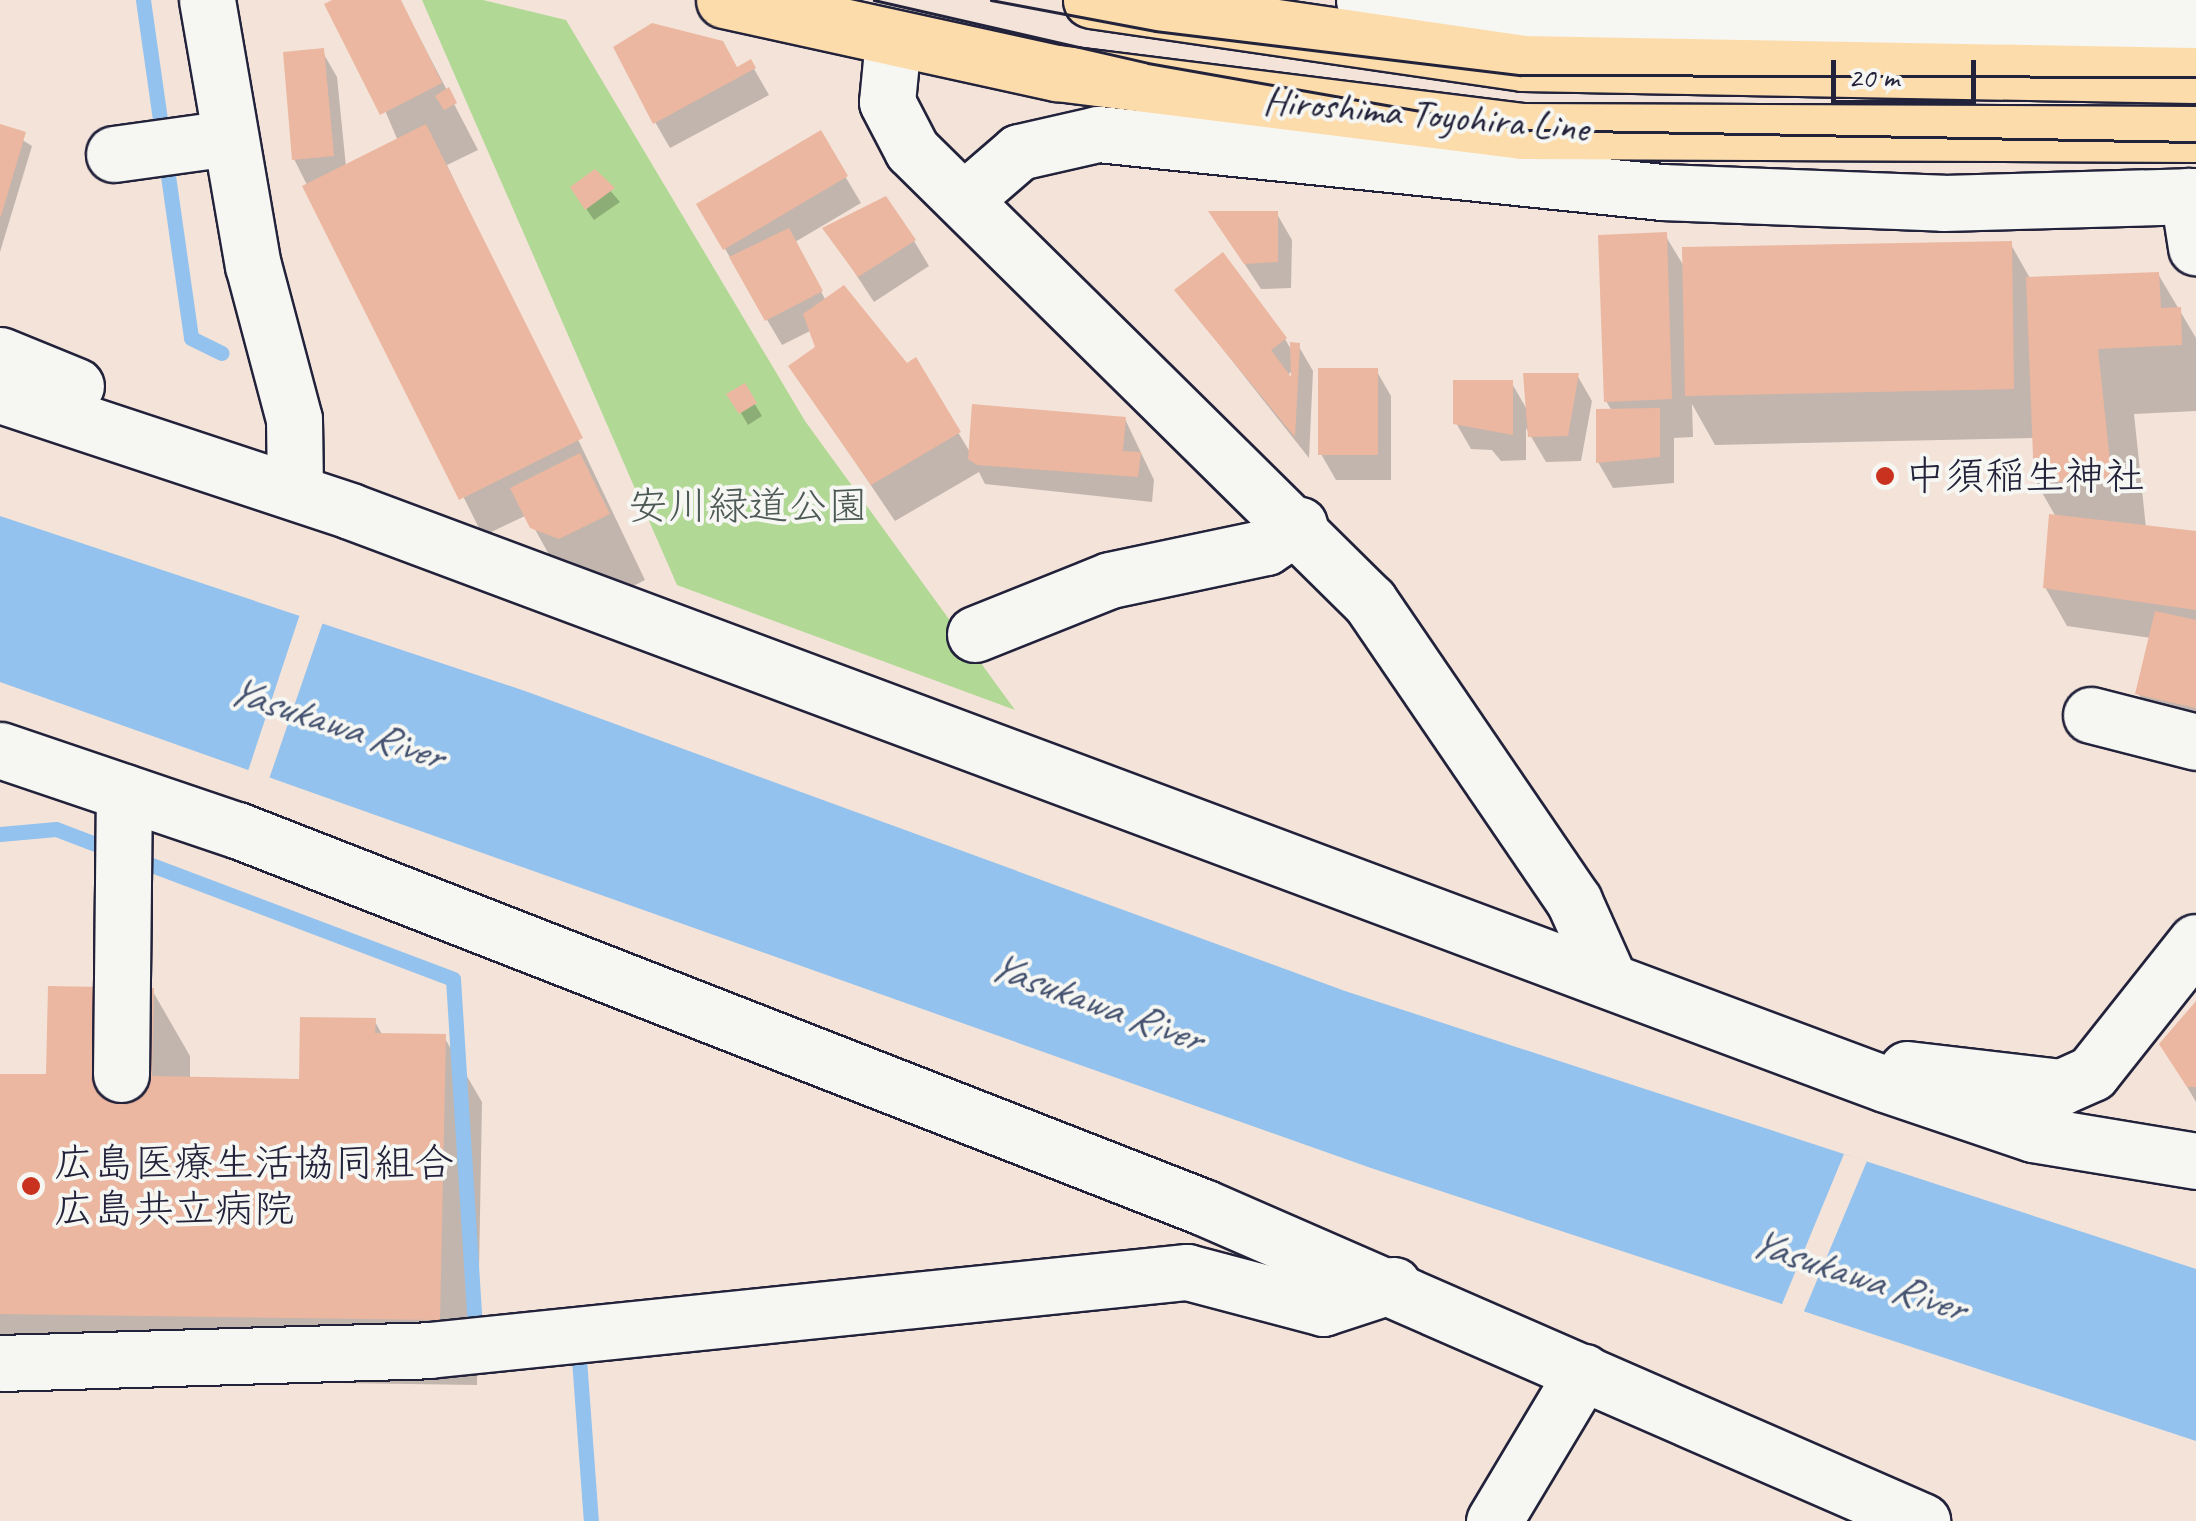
<!DOCTYPE html>
<html>
<head>
<meta charset="utf-8">
<style>
  body { margin:0 }
  #map { position:relative; width:2196px; height:1521px; overflow:hidden; background:#f3e3d9; font-family:Caveat,"Klee One",sans-serif }
  div>[style] { position:absolute }
  .green>* { inset:0; background:#b1d995 }
  .water>* { inset:0; background:#92c2ed }
  .pier>* { inset:0; background:#f3e3d9 }
  .shadow>* { inset:0; background:#0003 }
  .stream>* { height:15px; margin:-7.5px; padding:0 7.5px; transform-origin:7.5px; border-radius:7.5px; background:#92c2ed }
  .building>* { inset:0; background:#ecb7a0 }
  .roads { filter:drop-shadow(2px 0 #22223b) drop-shadow(-2px 0 #22223b) drop-shadow(0 2px #22223b) drop-shadow(0 -2px #22223b) }
  .minor>* { height:55px; margin:-27.5px; padding:0 27.5px; transform-origin:27.5px; border-radius:27.5px; background:#f6f6f2 }
  .major>* { height:55px; margin:-27.5px; padding:0 27.5px; transform-origin:27.5px; border-radius:27.5px; background:#fddcac }
  .tram>* { height:2.5px; margin:-1.25px; padding:0 1.25px; transform-origin:1.25px; border-radius:1.25px; background:#22223b }
  .dots>* { width:28px; height:28px; translate:-50% -50%; box-sizing:border-box; border:5px solid #f6f6f2; border-radius:50% }
  span { translate:-50% -50%; white-space:nowrap; text-align:center; line-height:1.15; -webkit-text-stroke:8px #f6f6f2; paint-order:stroke }
  .street-label { font-size:40px; color:#22223b }
  .poi-label { font-size:40px; color:#22223b }
  .left { translate:0 -50%; text-align:left }
  .park-label { font-size:40px; color:#4d5956 }
  .water-label { font-size:42px; color:#445270; font-style:italic }
  .scale { position:absolute; left:1831px; top:60px; width:145px; height:45px; box-sizing:border-box; border:5px solid #22223b; border-top:0; padding-left:12px; font-size:30px; line-height:35px; white-space:nowrap; color:#22223b; -webkit-text-stroke:8px #f6f6f2; paint-order:stroke }
</style>
</head>
<body>
<div id="map">
  <div class="green">
    <i style="clip-path:polygon(422px 0,483px 0,566px 20px,805px 421px,1015px 710px,677px 585px)"></i>
  </div>
  <div class="water">
    <i style="clip-path:polygon(0 516px,525px 691px,1345px 991px,2196px 1269px,2196px 1441px,1371px 1168px,0 682px)"></i>
  </div>
  <div class="pier">
    <i style="clip-path:polygon(301px 611px,324px 619px,268px 782px,247px 774px)"></i>
    <i style="clip-path:polygon(1844px 1154px,1867px 1161px,1802px 1316px,1780px 1309px)"></i>
  </div>
  <div class="shadow">
    <i style="clip-path:polygon(338px 0,400px 0,478px 150px,447px 165px,645px 580px,598px 604px,571px 594px,527px 515px,483px 536px,294px 159px,322px 51px,337px 77px,346px 167px,398px 141px)"></i>
    <i style="clip-path:polygon(750px 62px,769px 95px,670px 148px,655px 122px)"></i>
    <i style="clip-path:polygon(0 126px,32px 146px,0 252px)"></i>
    <i style="clip-path:polygon(820px 134px,861px 203px,795px 242px,826px 301px,907px 367px,915px 360px,971px 454px,1125px 419px,1154px 480px,1152px 502px,985px 484px,979px 472px,895px 521px,791px 367px,818px 348px,812px 330px,782px 345px,699px 205px)"></i>
    <i style="clip-path:polygon(594px 172px,620px 202px,594px 220px,580px 200px)"></i>
    <i style="clip-path:polygon(1212px 214px,1277px 214px,1292px 240px,1291px 288px,1261px 289px)"></i>
    <i style="clip-path:polygon(826px 229px,914px 241px,929px 266px,874px 302px)"></i>
    <i style="clip-path:polygon(1665px 235px,1685px 268px,2010px 243px,2031px 280px,2158px 274px,2196px 338px,2196px 411px,2134px 414px,2146px 528px,2196px 533px,2196px 729px,2153px 719px,2138px 693px,2151px 638px,2067px 626px,2045px 587px,2056px 517px,2036px 482px,2034px 438px,1715px 445px,1692px 404px,1693px 437px,1674px 438px,1674px 483px,1613px 488px,1598px 462px,1612px 411px,1606px 401px)"></i>
    <i style="clip-path:polygon(evenodd,1177px 291px,1285px 339px,1293px 353px,1298px 345px,1313px 371px,1309px 458px,1177px 291px,1294px 370px,1294px 384px,1287px 375px,1294px 370px)"></i>
    <i style="clip-path:polygon(1376px 370px,1391px 396px,1391px 480px,1336px 480px,1321px 454px)"></i>
    <i style="clip-path:polygon(1577px 375px,1592px 401px,1581px 461px,1546px 462px,1526px 428px,1526px 460px,1501px 461px,1492px 450px,1471px 449px,1456px 423px,1511px 382px,1529px 413px)"></i>
    <i style="clip-path:polygon(744px 386px,762px 416px,748px 425px,730px 394px)"></i>
    <i style="clip-path:polygon(152px 990px,190px 1056px,190px 1079px,301px 1081px,374px 1020px,383px 1036px,444px 1037px,482px 1102px,477px 1385px,0 1378px,0 1076px,48px 1077px)"></i>
    <i style="clip-path:polygon(2196px 1012px,2196px 1102px,2162px 1044px)"></i>
  </div>
  <div class="stream">
    <i style="left:143px;top:0;width:341px;rotate:81.9deg"></i>
    <i style="left:191px;top:338px;width:34px;rotate:26deg"></i>
    <i style="left:0;top:834px;width:56px;rotate:-5.1deg"></i>
    <i style="left:56px;top:829px;width:59px;rotate:20.9deg"></i>
    <i style="left:133px;top:858px;width:342px;rotate:20.7deg"></i>
    <i style="left:453px;top:979px;width:348px;rotate:86.4deg"></i>
    <i style="left:565px;top:1357px;width:14px;rotate:8deg"></i>
    <i style="left:579px;top:1359px;width:162px;rotate:85.8deg"></i>
  </div>
  <div class="building">
    <i style="clip-path:polygon(332px 0,401px 0,442px 83px,380px 115px,324px 4px)"></i>
    <i style="clip-path:polygon(652px 23px,723px 41px,737px 67px,751px 59px,756px 68px,653px 124px,613px 47px)"></i>
    <i style="clip-path:polygon(324px 48px,334px 156px,292px 160px,283px 52px)"></i>
    <i style="clip-path:polygon(449px 87px,457px 103px,444px 110px,435px 96px)"></i>
    <i style="clip-path:polygon(0 124px,26px 132px,1px 216px,0 216px)"></i>
    <i style="clip-path:polygon(426px 124px,583px 438px,459px 500px,302px 186px)"></i>
    <i style="clip-path:polygon(821px 130px,848px 176px,723px 250px,696px 204px)"></i>
    <i style="clip-path:polygon(595px 169px,615px 188px,585px 210px,570px 187px)"></i>
    <i style="clip-path:polygon(886px 196px,916px 240px,858px 277px,822px 228px)"></i>
    <i style="clip-path:polygon(1208px 211px,1278px 211px,1278px 262px,1244px 264px)"></i>
    <i style="clip-path:polygon(789px 228px,823px 291px,765px 321px,729px 257px)"></i>
    <i style="clip-path:polygon(1667px 232px,1672px 399px,1604px 402px,1598px 235px)"></i>
    <i style="clip-path:polygon(2012px 241px,2014px 389px,1685px 396px,1682px 247px)"></i>
    <i style="clip-path:polygon(1223px 252px,1287px 338px,1271px 350px,1291px 377px,1290px 342px,1300px 343px,1295px 437px,1174px 290px)"></i>
    <i style="clip-path:polygon(2159px 272px,2161px 308px,2181px 307px,2182px 345px,2098px 349px,2112px 480px,2034px 483px,2026px 277px)"></i>
    <i style="clip-path:polygon(844px 285px,907px 363px,916px 357px,961px 432px,871px 485px,788px 366px,815px 347px,803px 314px)"></i>
    <i style="clip-path:polygon(1318px 368px,1378px 368px,1378px 455px,1318px 455px)"></i>
    <i style="clip-path:polygon(1523px 373px,1579px 373px,1568px 436px,1528px 437px)"></i>
    <i style="clip-path:polygon(1453px 380px,1513px 380px,1513px 435px,1453px 424px)"></i>
    <i style="clip-path:polygon(745px 383px,757px 403px,739px 414px,726px 394px)"></i>
    <i style="clip-path:polygon(972px 404px,1126px 417px,1123px 451px,1141px 452px,1138px 477px,977px 465px,968px 459px)"></i>
    <i style="clip-path:polygon(1660px 408px,1660px 457px,1596px 463px,1596px 409px)"></i>
    <i style="clip-path:polygon(580px 453px,610px 514px,559px 539px,530px 528px,510px 488px)"></i>
    <i style="clip-path:polygon(2049px 514px,2196px 531px,2196px 610px,2043px 588px)"></i>
    <i style="clip-path:polygon(2155px 611px,2196px 620px,2196px 708px,2135px 694px)"></i>
    <i style="clip-path:polygon(48px 986px,154px 988px,152px 1076px,299px 1079px,300px 1017px,376px 1018px,375px 1033px,446px 1034px,440px 1320px,0 1314px,0 1074px,46px 1074px)"></i>
    <i style="clip-path:polygon(2196px 1001px,2196px 1087px,2187px 1087px,2159px 1044px)"></i>
  </div>
  <div class="roads">
    <div class="minor">
      <i style="left:207px;top:0;width:269px;rotate:80.2deg"></i>
      <i style="left:253px;top:265px;width:159px;rotate:75.1deg"></i>
      <i style="left:294px;top:419px;width:72px;rotate:89.2deg"></i>
      <i style="left:1364px;top:0;width:161px;rotate:6.8deg"></i>
      <i style="left:1524px;top:19px;width:247px;rotate:1.4deg"></i>
      <i style="left:1771px;top:25px;width:425px;rotate:-0.5deg"></i>
      <i style="left:893px;top:40px;width:62px;rotate:95.5deg"></i>
      <i style="left:887px;top:102px;width:54px;rotate:62.5deg"></i>
      <i style="left:912px;top:150px;width:643px;rotate:44.62deg"></i>
      <i style="left:1370px;top:602px;width:362px;rotate:55.7deg"></i>
      <i style="left:1574px;top:901px;width:83px;rotate:65.9deg"></i>
      <i style="left:114px;top:154px;width:116px;rotate:-7.9deg"></i>
      <i style="left:968px;top:196px;width:67px;rotate:-40.8deg"></i>
      <i style="left:1019px;top:152px;width:81px;rotate:-12.8deg"></i>
      <i style="left:1098px;top:134px;width:567px;rotate:5.87deg"></i>
      <i style="left:1662px;top:192px;width:281px;rotate:2.2deg"></i>
      <i style="left:1943px;top:203px;width:253px;rotate:-1.6deg"></i>
      <i style="left:2188px;top:196px;width:52px;rotate:81.1deg"></i>
      <i style="left:0;top:355px;width:82px;rotate:22.2deg"></i>
      <i style="left:0;top:395px;width:369px;rotate:18.3deg"></i>
      <i style="left:350px;top:511px;width:1638px;rotate:20.47deg"></i>
      <i style="left:1885px;top:1084px;width:156px;rotate:18.7deg"></i>
      <i style="left:2033px;top:1134px;width:165px;rotate:9.4deg"></i>
      <i style="left:975px;top:634px;width:145px;rotate:-21.8deg"></i>
      <i style="left:1110px;top:580px;width:159px;rotate:-11.9deg"></i>
      <i style="left:1266px;top:547px;width:40px;rotate:-34deg"></i>
      <i style="left:2091px;top:715px;width:108px;rotate:14.4deg"></i>
      <i style="left:0;top:750px;width:250px;rotate:18.7deg"></i>
      <i style="left:237px;top:830px;width:1037px;rotate:21.32deg"></i>
      <i style="left:1203px;top:1207px;width:785px;rotate:23.59deg"></i>
      <i style="left:1907px;top:1069px;width:155px;rotate:6.7deg"></i>
      <i style="left:2061px;top:1087px;width:34px;rotate:-24deg"></i>
      <i style="left:2092px;top:1073px;width:167px;rotate:-51.6deg"></i>
      <i style="left:121px;top:1074px;width:282px;rotate:-89.4deg"></i>
      <i style="left:0;top:1363px;width:429px;rotate:-1.7deg"></i>
      <i style="left:429px;top:1350px;width:762px;rotate:-5.88deg"></i>
      <i style="left:1187px;top:1272px;width:141px;rotate:14.8deg"></i>
      <i style="left:1323px;top:1308px;width:74px;rotate:-18.2deg"></i>
      <i style="left:1494px;top:1521px;width:174px;rotate:-59.1deg"></i>
    </div>
    <div class="major">
      <i style="left:724px;top:0;width:341px;rotate:12.4deg"></i>
      <i style="left:1057px;top:73px;width:467px;rotate:7.1deg"></i>
      <i style="left:1520px;top:131px;width:676px;rotate:0.25deg"></i>
      <i style="left:1091px;top:0;width:437px;rotate:8.3deg"></i>
      <i style="left:1523px;top:63px;width:670px;rotate:1.03deg"></i>
    </div>
  </div>
  <div class="tram">
    <i style="left:874px;top:0;width:281px;rotate:12.9deg"></i>
    <i style="left:1148px;top:63px;width:387px;rotate:10deg"></i>
    <i style="left:1529px;top:130px;width:667px;rotate:1.03deg"></i>
    <i style="left:991px;top:0;width:167px;rotate:10.7deg"></i>
    <i style="left:1155px;top:31px;width:368px;rotate:6.9deg"></i>
    <i style="left:1520px;top:75px;width:676px;rotate:0.17deg"></i>
  </div>
  <div class="dots">
    <i style="left:1885px;top:476px;background:#c8321e"></i>
    <i style="left:31px;top:1186px;background:#c8321e"></i>
  </div>
  <div class="street-label">
    <span style="left:1426px;top:114px;rotate:5deg">Hiroshima Toyohira Line</span>
  </div>
  <div class="poi-label">
    <span class="left" style="left:1905px;top:476px">中須稲生神社</span>
    <span class="left" style="left:54px;top:1186px">広島医療生活協同組合<br>広島共立病院</span>
  </div>
  <div class="park-label">
    <span style="left:748px;top:506px">安川緑道公園</span>
  </div>
  <div class="water-label">
    <span style="left:335px;top:723px;rotate:18deg">Yasukawa River</span>
    <span style="left:1095px;top:1002px;rotate:20deg">Yasukawa River</span>
    <span style="left:1857px;top:1275px;rotate:18deg">Yasukawa River</span>
  </div>
  <div class="scale">20 m</div>
</div>
</body>
</html>
